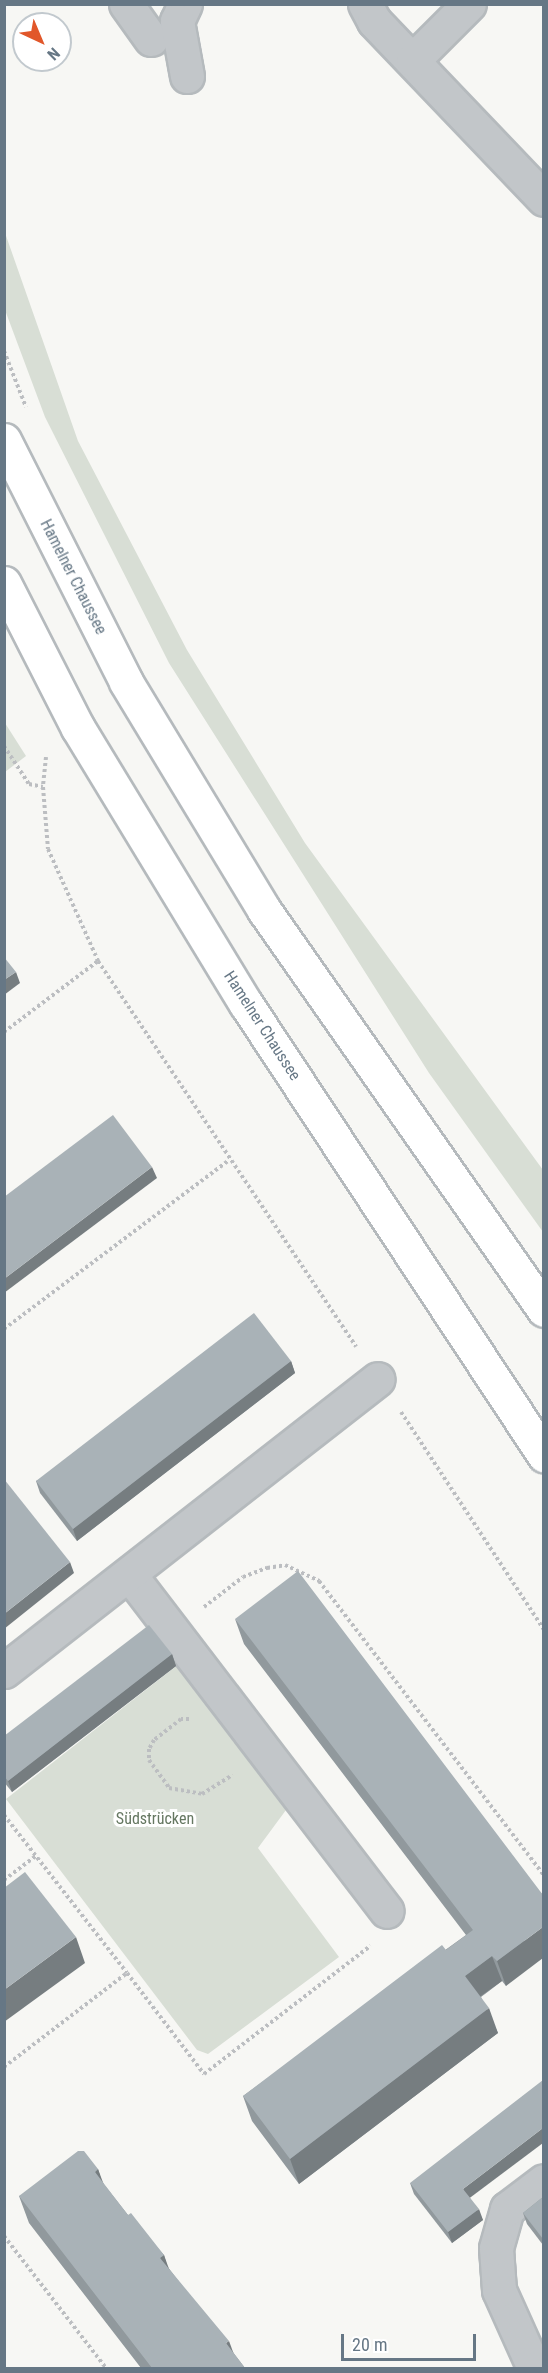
<!DOCTYPE html>
<html>
<head>
<meta charset="utf-8">
<style>
  body { margin:0 }
  #map { position:relative; width:548px; height:2373px; overflow:hidden; background:#f7f7f4; font-family:"Roboto Condensed",sans-serif }
  div>[style] { position:absolute }
  .green>* { inset:0; background:#d8ded5 }
  .path>* { height:4px; margin-top:-2px; transform-origin:0; background:repeating-linear-gradient(90deg,#bcbec1 0 3px,transparent 0 6px) }
  .roads { filter:drop-shadow(2px 0 #b5babd) drop-shadow(-2px 0 #b5babd) drop-shadow(0 2px #b5babd) drop-shadow(0 -2px #b5babd) }
  .minor>* { height:33px; margin:-16.5px; padding:0 16.5px; transform-origin:16.5px; border-radius:16.5px; background:#c2c6c9 }
  .major>* { height:33px; margin:-16.5px; padding:0 16.5px; transform-origin:16.5px; border-radius:16.5px; background:#fff }
  .wall>* { inset:0; background:#91999d }
  .shaded-wall>* { inset:0; background:#767d80 }
  .building>* { inset:0; background:#a9b2b7 }
  span { translate:-50% -50%; white-space:nowrap; text-align:center; line-height:1.15; -webkit-text-stroke:6px #fff; paint-order:stroke }
  .street-label { font-size:16px; color:#667785 }
  .park-label { font-size:16px; color:#657761 }
  .frame { position:absolute; inset:0; border:6px solid #667785; pointer-events:none }
  .north { position:absolute; left:12px; top:12px; width:60px; height:60px; box-sizing:border-box; background:#fff; border:2px solid #c2c9ce; border-radius:50%; rotate:136deg; font-size:16px; font-weight:700; line-height:24px; text-align:center; color:#667785 }
  .north::after { content:''; display:block; margin:auto; width:21px; height:27px; background:#e1572a; clip-path:polygon(50% 0,100% 100%,50% 72%,0 100%) }
  .scale { position:absolute; left:341px; top:2334px; width:135px; height:27px; box-sizing:border-box; border:3px solid #667785; border-top:0; padding-left:8px; font-size:18px; line-height:21px; white-space:nowrap; color:#667785; -webkit-text-stroke:4px #fff; paint-order:stroke }
</style>
</head>
<body>
<div id="map">
  <div class="green">
    <i style="clip-path:polygon(4px 230px,78px 441px,187px 650px,305px 843px,543px 1170px,543px 1232px,429px 1073px,169px 663px,45px 417px,5px 310px)"></i>
    <i style="clip-path:polygon(5px 723px,26px 756px,5px 772px,4px 772px)"></i>
    <i style="clip-path:polygon(184px 1660px,288px 1799px,286px 1810px,258px 1848px,339px 1957px,208px 2054px,197px 2050px,6px 1799px)"></i>
  </div>
  <div class="path">
    <i style="left:4px;top:351px;width:60px;rotate:68.6deg"></i>
    <i style="left:4px;top:746px;width:45px;rotate:56.7deg"></i>
    <i style="left:29px;top:784px;width:14px;rotate:12deg"></i>
    <i style="left:46px;top:757px;width:30px;rotate:96deg"></i>
    <i style="left:43px;top:787px;width:62px;rotate:85.4deg"></i>
    <i style="left:48px;top:849px;width:123px;rotate:65.9deg"></i>
    <i style="left:98px;top:961px;width:464px;rotate:56.2deg"></i>
    <i style="left:4px;top:1032px;width:118px;rotate:-37.1deg"></i>
    <i style="left:4px;top:1329px;width:281px;rotate:-36.9deg"></i>
    <i style="left:401px;top:1412px;width:261px;rotate:56.7deg"></i>
    <i style="left:204px;top:1607px;width:49px;rotate:-37.6deg"></i>
    <i style="left:243px;top:1577px;width:26px;rotate:-21deg"></i>
    <i style="left:267px;top:1568px;width:18px;rotate:-9deg"></i>
    <i style="left:285px;top:1565px;width:38px;rotate:25deg"></i>
    <i style="left:319px;top:1581px;width:370px;rotate:52.6deg"></i>
    <i style="left:189px;top:1719px;width:8px;rotate:180deg"></i>
    <i style="left:181px;top:1719px;width:34px;rotate:142deg"></i>
    <i style="left:154px;top:1740px;width:10px;rotate:119deg"></i>
    <i style="left:149px;top:1749px;width:11px;rotate:90deg"></i>
    <i style="left:149px;top:1760px;width:34px;rotate:54deg"></i>
    <i style="left:169px;top:1788px;width:34px;rotate:10deg"></i>
    <i style="left:202px;top:1794px;width:36px;rotate:-32deg"></i>
    <i style="left:4px;top:1815px;width:200px;rotate:52.1deg"></i>
    <i style="left:4px;top:1880px;width:40px;rotate:-37deg"></i>
    <i style="left:4px;top:2067px;width:155px;rotate:-37.4deg"></i>
    <i style="left:127px;top:1973px;width:127px;rotate:52.7deg"></i>
    <i style="left:204px;top:2074px;width:210px;rotate:-37.6deg"></i>
    <i style="left:4px;top:2236px;width:167px;rotate:52.3deg"></i>
  </div>
  <div class="roads">
    <div class="minor">
      <i style="left:126px;top:4px;width:43px;rotate:54.5deg"></i>
      <i style="left:185px;top:4px;width:19px;rotate:115deg"></i>
      <i style="left:177px;top:21px;width:56px;rotate:79.7deg"></i>
      <i style="left:365px;top:4px;width:19px;rotate:62deg"></i>
      <i style="left:374px;top:21px;width:246px;rotate:46.3deg"></i>
      <i style="left:413px;top:60px;width:79px;rotate:-45deg"></i>
      <i style="left:129px;top:1574px;width:424px;rotate:52.6deg"></i>
      <i style="left:4px;top:1671px;width:474px;rotate:-38deg"></i>
      <i style="left:534px;top:2368px;width:85px;rotate:-114.2deg"></i>
      <i style="left:499px;top:2290px;width:42px;rotate:-94.1deg"></i>
      <i style="left:496px;top:2248px;width:41px;rotate:-74.2deg"></i>
      <i style="left:507px;top:2209px;width:46px;rotate:-37.1deg"></i>
    </div>
    <div class="major">
      <i style="left:4px;top:440px;width:271px;rotate:63.2deg"></i>
      <i style="left:126px;top:682px;width:267px;rotate:58.8deg"></i>
      <i style="left:264px;top:910px;width:488px;rotate:55deg"></i>
      <i style="left:4px;top:583px;width:163px;rotate:63deg"></i>
      <i style="left:78px;top:728px;width:323px;rotate:58.7deg"></i>
      <i style="left:246px;top:1004px;width:541px;rotate:56.55deg"></i>
    </div>
  </div>
  <div class="wall">
    <i style="clip-path:polygon(291px 1361px,295px 1373px,77px 1541px,40px 1493px,36px 1481px)"></i>
    <i style="clip-path:polygon(235px 1619px,543px 1895px,506px 1986px,502px 1981px,481px 1997px,498px 2033px,299px 2184px,252px 2121px,243px 2096px,466px 1935px,244px 1644px)"></i>
    <i style="clip-path:polygon(172px 1654px,176px 1666px,12px 1792px,4px 1782px,4px 1736px)"></i>
    <i style="clip-path:polygon(98px 2169px,102px 2182px,128px 2215px,164px 2255px,167px 2266px,245px 2368px,141px 2368px,29px 2223px,19px 2196px)"></i>
    <i style="clip-path:polygon(410px 2183px,470px 2198px,483px 2220px,452px 2243px,414px 2194px)"></i>
    <i style="clip-path:polygon(543px 2197px,543px 2245px,527px 2224px,523px 2213px)"></i>
  </div>
  <div class="shaded-wall">
    <i style="clip-path:polygon(16px 972px,20px 983px,4px 995px,4px 980px)"></i>
    <i style="clip-path:polygon(152px 1167px,157px 1178px,4px 1293px,4px 1279px)"></i>
    <i style="clip-path:polygon(291px 1361px,295px 1373px,77px 1541px,73px 1529px)"></i>
    <i style="clip-path:polygon(70px 1562px,74px 1573px,4px 1629px,4px 1614px)"></i>
    <i style="clip-path:polygon(172px 1654px,176px 1666px,12px 1792px,8px 1781px)"></i>
    <i style="clip-path:polygon(543px 1927px,543px 1958px,506px 1986px,497px 1961px)"></i>
    <i style="clip-path:polygon(76px 1937px,85px 1963px,4px 2022px,4px 1990px)"></i>
    <i style="clip-path:polygon(492px 1956px,502px 1981px,474px 2001px,465px 1976px)"></i>
    <i style="clip-path:polygon(489px 2008px,498px 2033px,299px 2184px,290px 2159px)"></i>
    <i style="clip-path:polygon(543px 2128px,543px 2143px,467px 2200px,463px 2189px)"></i>
    <i style="clip-path:polygon(98px 2169px,108px 2196px,95px 2172px)"></i>
    <i style="clip-path:polygon(479px 2209px,483px 2220px,452px 2243px,448px 2232px)"></i>
    <i style="clip-path:polygon(164px 2255px,174px 2283px,160px 2258px)"></i>
    <i style="clip-path:polygon(229px 2341px,239px 2368px,226px 2343px)"></i>
  </div>
  <div class="building">
    <i style="clip-path:polygon(4px 957px,16px 972px,4px 980px)"></i>
    <i style="clip-path:polygon(113px 1115px,152px 1167px,4px 1279px,4px 1197px)"></i>
    <i style="clip-path:polygon(254px 1313px,291px 1361px,73px 1529px,36px 1481px)"></i>
    <i style="clip-path:polygon(4px 1479px,70px 1562px,4px 1614px)"></i>
    <i style="clip-path:polygon(298px 1571px,543px 1895px,543px 1927px,497px 1961px,492px 1956px,465px 1976px,489px 2008px,290px 2159px,243px 2096px,442px 1945px,446px 1950px,473px 1930px,235px 1619px)"></i>
    <i style="clip-path:polygon(149px 1625px,172px 1654px,8px 1781px,4px 1776px,4px 1736px)"></i>
    <i style="clip-path:polygon(25px 1872px,76px 1937px,4px 1990px,4px 1888px)"></i>
    <i style="clip-path:polygon(543px 2080px,543px 2128px,463px 2189px,479px 2209px,448px 2232px,410px 2183px)"></i>
    <i style="clip-path:polygon(78px 2151px,84px 2151px,98px 2169px,95px 2172px,128px 2215px,131px 2213px,164px 2255px,160px 2258px,229px 2341px,226px 2343px,245px 2368px,152px 2368px,19px 2196px)"></i>
    <i style="clip-path:polygon(543px 2197px,543px 2239px,523px 2213px)"></i>
  </div>
  <div class="street-label">
    <span style="left:73px;top:577px;rotate:63deg">Hamelner Chaussee</span>
    <span style="left:262px;top:1026px;rotate:57deg">Hamelner Chaussee</span>
  </div>
  <div class="park-label">
    <span style="left:155px;top:1819px">Südstrücken</span>
  </div>
  <div class="frame"></div>
  <div class="north">N</div>
  <div class="scale">20 m</div>
</div>
</body>
</html>
